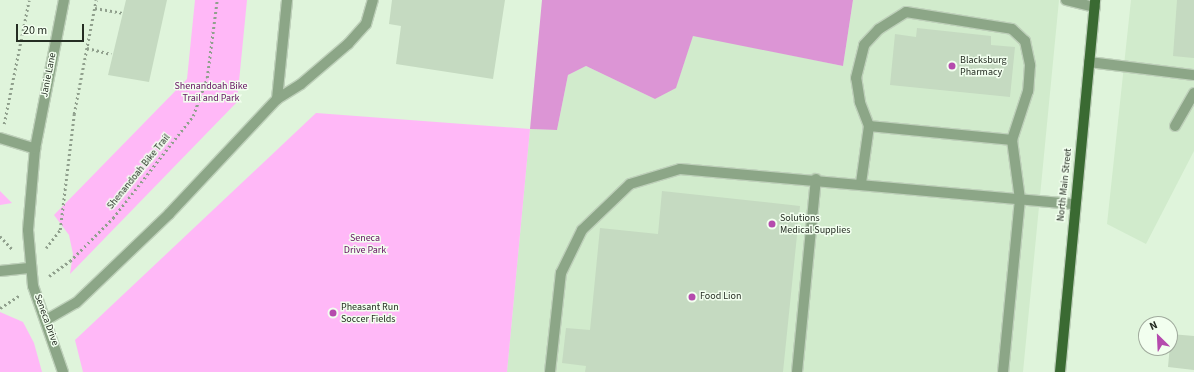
<!DOCTYPE html>
<html>
<head>
<meta charset="utf-8">
<style>
  body { margin:0 }
  #map { position:relative; width:1194px; height:372px; overflow:hidden; background:#dff4db; font-family:"Source Sans 3",sans-serif }
  div>[style] { position:absolute }
  .built>* { inset:0; background:#d1ebcc }
  .green>* { inset:0; background:#ffb8f7 }
  .forest>* { inset:0; background:#dc95d5 }
  .building>* { inset:0; background:#c5dac1 }
  .path>* { height:2.5px; margin-top:-1.25px; transform-origin:0; background:repeating-linear-gradient(90deg,#90a08d 0 2px,transparent 0 5px) }
  .roads { filter:drop-shadow(1px 0 #bed0ba) drop-shadow(-1px 0 #bed0ba) drop-shadow(0 1px #bed0ba) drop-shadow(0 -1px #bed0ba) }
  .minor>* { height:10px; margin:-5px; padding:0 5px; transform-origin:5px; border-radius:5px; background:#8ca687 }
  .major>* { height:10px; margin:-5px; padding:0 5px; transform-origin:5px; border-radius:5px; background:#3a6a32 }
  .dots>* { width:11px; height:11px; translate:-50% -50%; box-sizing:border-box; border:2px solid #f2ffef; border-radius:50% }
  span { translate:-50% -50%; white-space:nowrap; text-align:center; line-height:1.15; -webkit-text-stroke:3px #f2ffef; paint-order:stroke }
  .poi-label { font-size:10px; color:#252d23 }
  .left { translate:0 -50%; text-align:left }
  .street-label { font-size:10px; color:#252d23 }
  .park-label { font-size:10px; color:#641060 }
  .north { position:absolute; left:1138px; top:316px; width:40px; height:40px; box-sizing:border-box; background:#f2ffef; border:1px solid #a0ab9d; border-radius:50%; rotate:336deg; font-size:11px; font-weight:700; line-height:16px; text-align:center; color:#252d23 }
  .north::after { content:''; display:block; margin:auto; width:14px; height:18px; background:#b54bad; clip-path:polygon(50% 0,100% 100%,50% 72%,0 100%) }
  .scale { position:absolute; left:16px; top:24px; width:68px; height:18px; box-sizing:border-box; border:2px solid #252d23; border-top:0; padding-left:5px; font-size:12px; line-height:14px; white-space:nowrap; color:#252d23; -webkit-text-stroke:3px #f2ffef; paint-order:stroke }
</style>
</head>
<body>
<div id="map">
  <div class="built">
    <i style="clip-path:polygon(853px 0,1059px 0,1023px 372px,507px 372px,530px 129px,557px 130px,568px 75px,586px 66px,655px 99px,676px 87px,693px 35px,843px 66px)"></i>
    <i style="clip-path:polygon(1131px 0,1194px 0,1194px 151px,1146px 244px,1107px 224px)"></i>
  </div>
  <div class="green">
    <i style="clip-path:polygon(195px 0,247px 0,237px 102px,70px 274px,73px 254px,69px 235px,54px 215px,187px 79px)"></i>
    <i style="clip-path:polygon(316px 113px,530px 129px,507px 372px,83px 372px,75px 340px)"></i>
    <i style="clip-path:polygon(0 191px,12px 203px,0 205px)"></i>
    <i style="clip-path:polygon(0 312px,23px 322px,34px 343px,42px 372px,0 372px)"></i>
  </div>
  <div class="forest">
    <i style="clip-path:polygon(542px 0,853px 0,843px 66px,693px 36px,676px 88px,655px 99px,586px 66px,568px 75px,557px 130px,530px 129px)"></i>
  </div>
  <div class="building">
    <i style="clip-path:polygon(126px 0,167px 0,149px 82px,108px 75px)"></i>
    <i style="clip-path:polygon(392px 0,505px 0,493px 79px,396px 64px,401px 26px,389px 24px)"></i>
    <i style="clip-path:polygon(1177px 0,1194px 0,1194px 58px,1173px 56px)"></i>
    <i style="clip-path:polygon(917px 28px,991px 36px,991px 45px,1015px 47px,1010px 97px,890px 85px,895px 34px,916px 37px)"></i>
    <i style="clip-path:polygon(662px 191px,800px 206px,783px 372px,585px 372px,586px 366px,562px 363px,566px 328px,590px 330px,600px 228px,658px 234px)"></i>
    <i style="clip-path:polygon(1171px 334px,1194px 336px,1194px 370px,1168px 367px)"></i>
  </div>
  <div class="path">
    <i style="left:95px;top:8px;width:28px;rotate:10deg"></i>
    <i style="left:87px;top:48px;width:25px;rotate:14deg"></i>
    <i style="left:4px;top:124px;width:126px;rotate:-78.6deg"></i>
    <i style="left:0;top:236px;width:19px;rotate:47deg"></i>
    <i style="left:46px;top:248px;width:23px;rotate:-52deg"></i>
    <i style="left:60px;top:230px;width:117px;rotate:-83.1deg"></i>
    <i style="left:74px;top:114px;width:116px;rotate:-79.1deg"></i>
    <i style="left:49px;top:276px;width:26px;rotate:-36deg"></i>
    <i style="left:70px;top:261px;width:61px;rotate:-45deg"></i>
    <i style="left:113px;top:218px;width:130px;rotate:-51.9deg"></i>
    <i style="left:193px;top:116px;width:40px;rotate:-69.8deg"></i>
    <i style="left:207px;top:78px;width:79px;rotate:-82.7deg"></i>
    <i style="left:0;top:308px;width:24px;rotate:-33deg"></i>
  </div>
  <div class="roads">
    <div class="minor">
      <i style="left:1066px;top:0;width:30px;rotate:14deg"></i>
      <i style="left:1089px;top:62px;width:106px;rotate:7.1deg"></i>
      <i style="left:277px;top:99px;width:100px;rotate:-84.2deg"></i>
      <i style="left:869px;top:126px;width:144px;rotate:5.6deg"></i>
      <i style="left:1175px;top:126px;width:38px;rotate:-60deg"></i>
      <i style="left:0;top:138px;width:37px;rotate:17deg"></i>
      <i style="left:861px;top:183px;width:58px;rotate:-82deg"></i>
      <i style="left:869px;top:126px;width:26px;rotate:-111deg"></i>
      <i style="left:860px;top:102px;width:24px;rotate:-99deg"></i>
      <i style="left:856px;top:78px;width:34px;rotate:-76deg"></i>
      <i style="left:864px;top:45px;width:22px;rotate:-47deg"></i>
      <i style="left:879px;top:29px;width:32px;rotate:-32deg"></i>
      <i style="left:906px;top:12px;width:107px;rotate:9.1deg"></i>
      <i style="left:1012px;top:29px;width:18px;rotate:43deg"></i>
      <i style="left:1025px;top:41px;width:25px;rotate:78deg"></i>
      <i style="left:1030px;top:65px;width:26px;rotate:94deg"></i>
      <i style="left:1028px;top:91px;width:52px;rotate:108.1deg"></i>
      <i style="left:1012px;top:140px;width:60px;rotate:82.3deg"></i>
      <i style="left:1020px;top:199px;width:174px;rotate:95.6deg"></i>
      <i style="left:0;top:271px;width:29px;rotate:-6deg"></i>
      <i style="left:46px;top:320px;width:34px;rotate:-30deg"></i>
      <i style="left:76px;top:303px;width:129px;rotate:-43.7deg"></i>
      <i style="left:169px;top:214px;width:158px;rotate:-46.8deg"></i>
      <i style="left:277px;top:99px;width:28px;rotate:-32deg"></i>
      <i style="left:301px;top:84px;width:62px;rotate:-40.4deg"></i>
      <i style="left:348px;top:44px;width:27px;rotate:-48deg"></i>
      <i style="left:366px;top:24px;width:25px;rotate:-74deg"></i>
      <i style="left:63px;top:372px;width:91px;rotate:-109.2deg"></i>
      <i style="left:33px;top:286px;width:56px;rotate:-95.1deg"></i>
      <i style="left:28px;top:230px;width:81px;rotate:-85.1deg"></i>
      <i style="left:35px;top:149px;width:152px;rotate:-79deg"></i>
      <i style="left:550px;top:372px;width:100px;rotate:-83.7deg"></i>
      <i style="left:561px;top:273px;width:48px;rotate:-64deg"></i>
      <i style="left:582px;top:230px;width:66px;rotate:-43.8deg"></i>
      <i style="left:630px;top:184px;width:52px;rotate:-16.7deg"></i>
      <i style="left:680px;top:169px;width:397px;rotate:5.1deg"></i>
      <i style="left:797px;top:372px;width:194px;rotate:-84.4deg"></i>
    </div>
    <div class="major">
      <i style="left:1060px;top:372px;width:374px;rotate:-84.6deg"></i>
    </div>
  </div>
  <div class="dots">
    <i style="left:952px;top:66px;background:#b54bad"></i>
    <i style="left:772px;top:224px;background:#b54bad"></i>
    <i style="left:692px;top:297px;background:#b54bad"></i>
    <i style="left:333px;top:313px;background:#b54bad"></i>
  </div>
  <div class="poi-label">
    <span class="left" style="left:960px;top:66px">Blacksburg<br>Pharmacy</span>
    <span class="left" style="left:780px;top:224px">Solutions<br>Medical Supplies</span>
    <span class="left" style="left:700px;top:297px">Food Lion</span>
    <span class="left" style="left:341px;top:313px">Pheasant Run<br>Soccer Fields</span>
  </div>
  <div class="street-label">
    <span style="left:49px;top:75px;rotate:-79deg">Janie Lane</span>
    <span style="left:139px;top:172px;rotate:-51deg">Shenandoah Bike Trail</span>
    <span style="left:1065px;top:185px;rotate:-84deg">North Main Street</span>
    <span style="left:46px;top:320px;rotate:70deg">Seneca Drive</span>
  </div>
  <div class="park-label">
    <span style="left:211px;top:92px">Shenandoah Bike<br>Trail and Park</span>
    <span style="left:365px;top:244px">Seneca<br>Drive Park</span>
  </div>
  <div class="north">N</div>
  <div class="scale">20 m</div>
</div>
</body>
</html>
